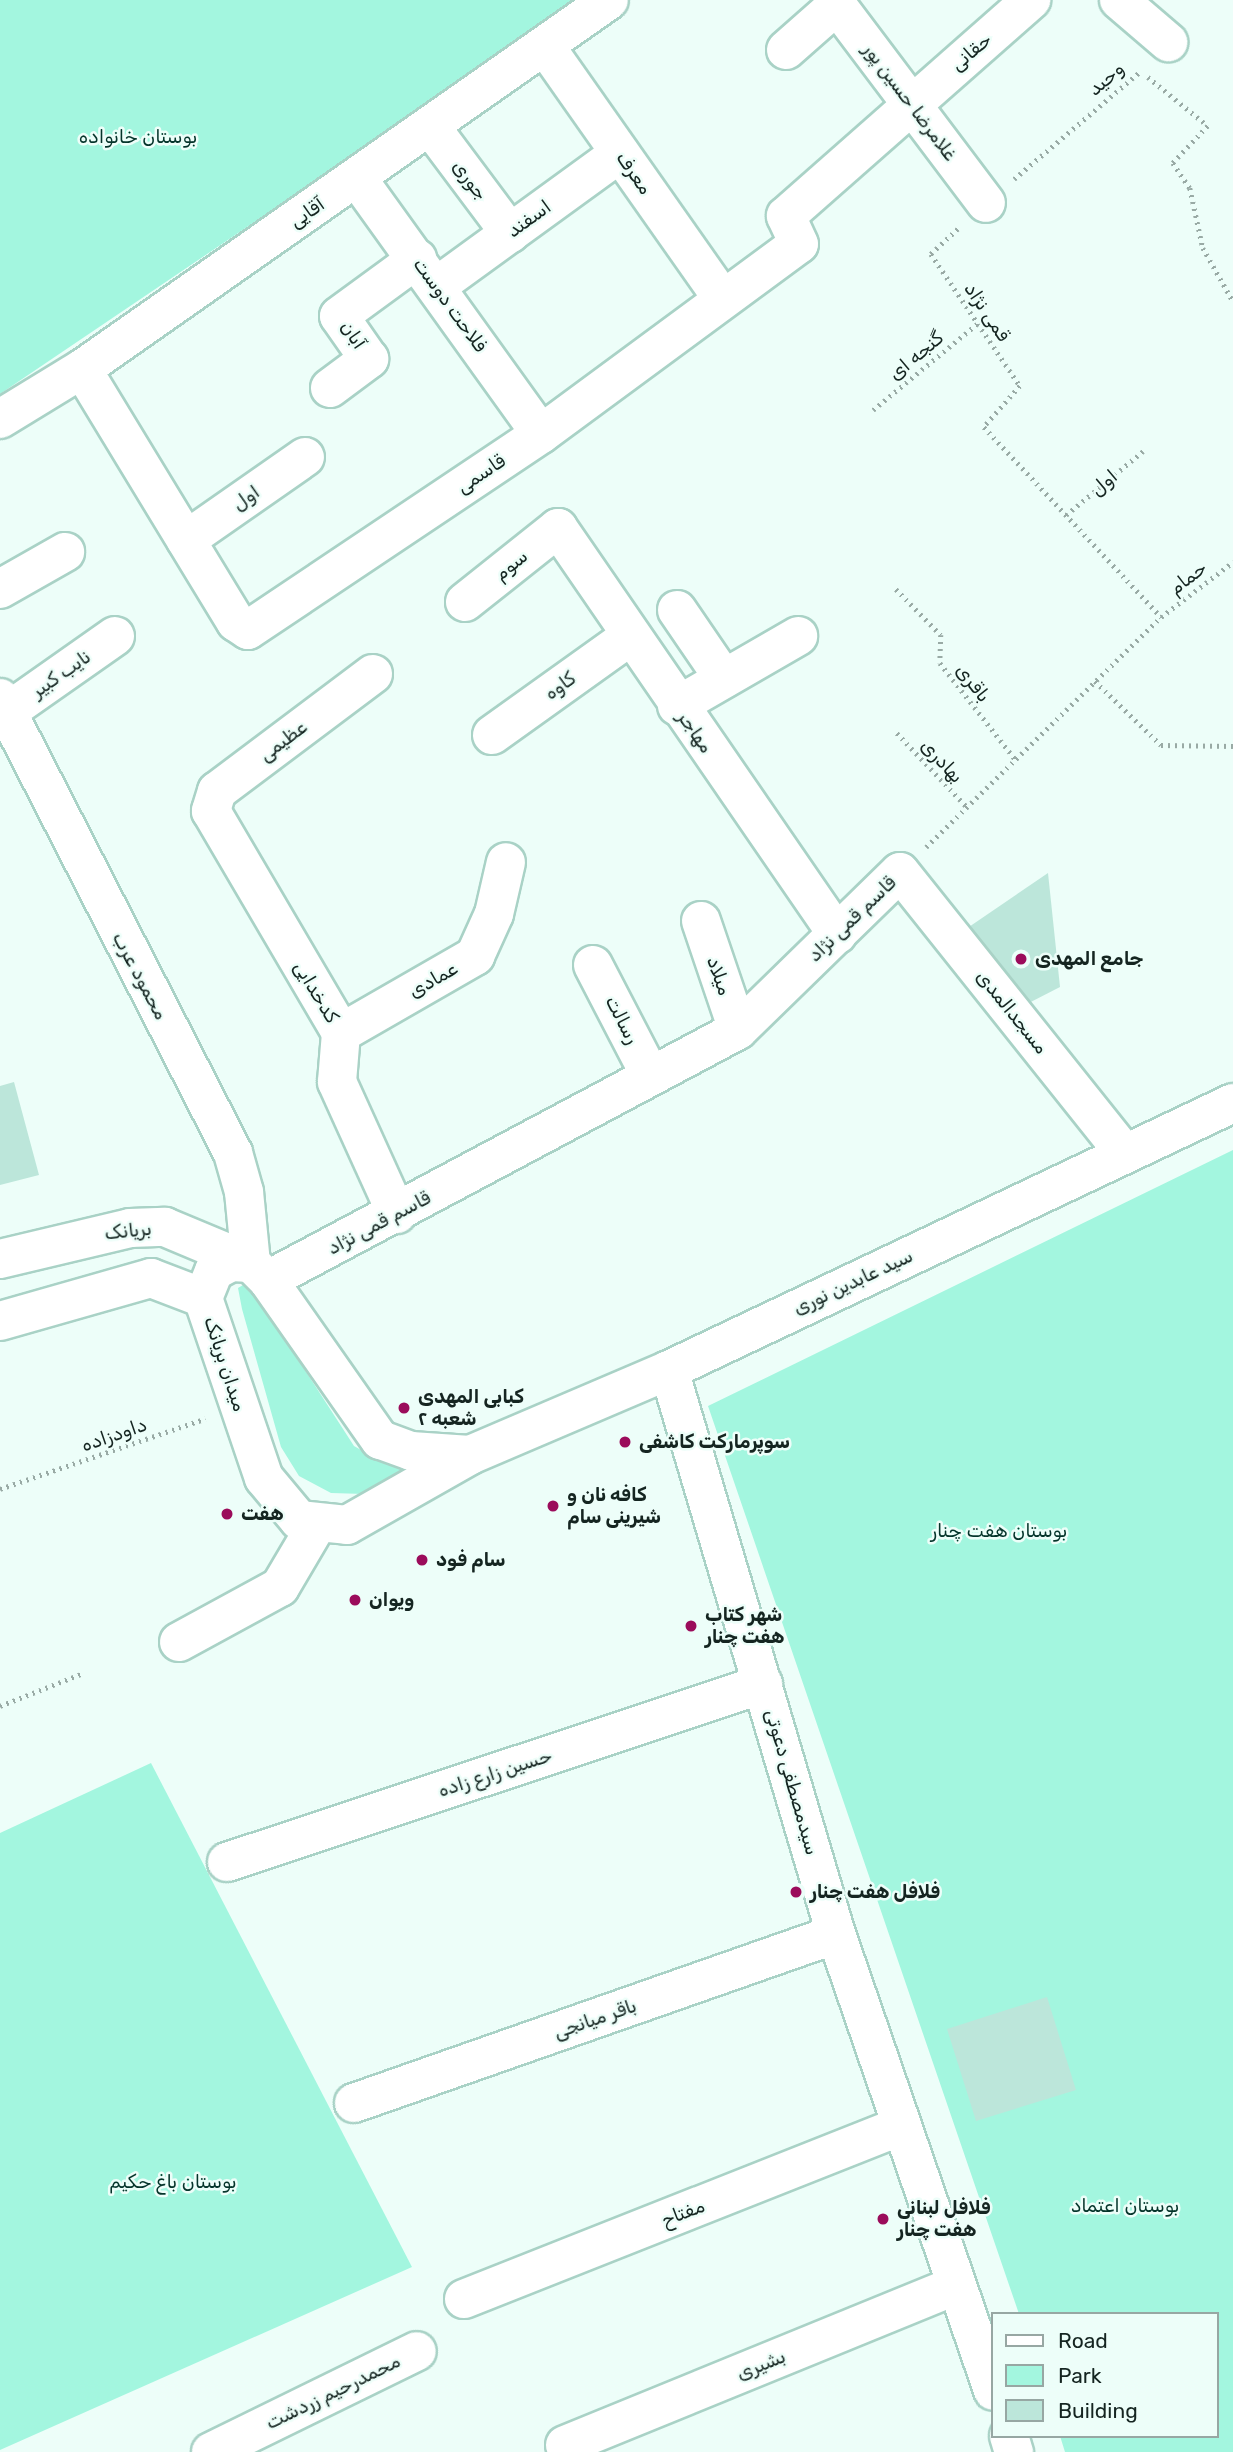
<!DOCTYPE html>
<html>
<head>
<meta charset="utf-8">
<style>
  body { margin:0 }
  #map { position:relative; width:1233px; height:2452px; overflow:hidden; background:#edfef9; font-family:Rubik,Vazirmatn,sans-serif }
  div>[style] { position:absolute }
  .green>* { inset:0; background:#a3f6df }
  .building>* { inset:0; background:#bce6da }
  .path>* { height:4.5px; margin-top:-2.25px; transform-origin:0; background:repeating-linear-gradient(90deg,#99aaa5 0 2px,transparent 0 7px) }
  .roads { filter:drop-shadow(2px 0 #a9d2c6) drop-shadow(-2px 0 #a9d2c6) drop-shadow(0 2px #a9d2c6) drop-shadow(0 -2px #a9d2c6) }
  .minor>* { height:38px; margin:-19px; padding:0 19px; transform-origin:19px; border-radius:19px; background:#fff }
  .secondary>* { height:38px; margin:-19px; padding:0 19px; transform-origin:19px; border-radius:19px; background:#fff }
  .dots>* { width:19px; height:19px; translate:-50% -50%; box-sizing:border-box; border:4px solid #edfef9; border-radius:50% }
  span { translate:-50% -50%; white-space:nowrap; text-align:center; line-height:1.15; -webkit-text-stroke:5px #edfef9; paint-order:stroke }
  .street-label { font-size:19px; color:#152521 }
  .park-label { font-size:19px; color:#05352b }
  .poi-label { font-size:19px; color:#152521; font-weight:700 }
  .left { translate:0 -50%; text-align:left }
  .legend { position:absolute; left:991px; top:2312px; width:228px; height:126px; box-sizing:border-box; background:#edfef9; border:2px solid #97a7a3; margin:0; padding:9px 12px; list-style:none; font-size:21px; color:#152521 }
  .legend li { display:flex; align-items:center; gap:14px; height:35px }
  .legend b { width:35px; border:2px solid #97a7a3 }
</style>
</head>
<body>
<div id="map">
  <div class="green">
    <i style="clip-path:polygon(0 0,583px 0,0 394px)"></i>
    <i style="clip-path:polygon(1233px 1150px,1233px 2452px,1065px 2452px,1060px 2436px,1217px 2436px,1217px 2314px,1019px 2314px,708px 1406px)"></i>
    <i style="clip-path:polygon(248px 1282px,354px 1446px,386px 1464px,418px 1469px,364px 1494px,331px 1493px,299px 1476px,281px 1447px,242px 1309px,238px 1288px)"></i>
    <i style="clip-path:polygon(151px 1763px,412px 2267px,0 2450px,0 1833px)"></i>
  </div>
  <div class="building">
    <i style="clip-path:polygon(1048px 873px,1060px 987px,1021px 1007px,963px 931px)"></i>
    <i style="clip-path:polygon(14px 1082px,39px 1175px,0 1185px,0 1086px)"></i>
    <i style="clip-path:polygon(1047px 1997px,1076px 2090px,976px 2121px,947px 2029px)"></i>
  </div>
  <div class="path">
    <i style="left:1148px;top:77px;width:77px;rotate:39.2deg"></i>
    <i style="left:1208px;top:126px;width:51px;rotate:133.4deg"></i>
    <i style="left:1173px;top:163px;width:30px;rotate:56deg"></i>
    <i style="left:1190px;top:188px;width:61px;rotate:77.8deg"></i>
    <i style="left:1203px;top:248px;width:61px;rotate:60.5deg"></i>
    <i style="left:1014px;top:179px;width:167px;rotate:-40.4deg"></i>
    <i style="left:958px;top:229px;width:37px;rotate:137deg"></i>
    <i style="left:931px;top:254px;width:159px;rotate:56deg"></i>
    <i style="left:1020px;top:386px;width:55px;rotate:131.3deg"></i>
    <i style="left:984px;top:427px;width:260px;rotate:47deg"></i>
    <i style="left:873px;top:410px;width:135px;rotate:-39.6deg"></i>
    <i style="left:1066px;top:515px;width:100px;rotate:-39.7deg"></i>
    <i style="left:896px;top:589px;width:64px;rotate:45.6deg"></i>
    <i style="left:941px;top:635px;width:28px;rotate:92deg"></i>
    <i style="left:940px;top:663px;width:122px;rotate:52deg"></i>
    <i style="left:1095px;top:681px;width:92px;rotate:44.1deg"></i>
    <i style="left:1161px;top:745px;width:72px;rotate:0.8deg"></i>
    <i style="left:897px;top:733px;width:102px;rotate:46.6deg"></i>
    <i style="left:926px;top:847px;width:329px;rotate:-44.4deg"></i>
    <i style="left:1161px;top:617px;width:91px;rotate:-37.4deg"></i>
    <i style="left:0;top:1489px;width:217px;rotate:-18.9deg"></i>
    <i style="left:0;top:1706px;width:87px;rotate:-21.6deg"></i>
  </div>
  <div class="roads">
    <div class="minor">
      <i style="left:833px;top:0;width:254px;rotate:53deg"></i>
      <i style="left:1119px;top:0;width:65px;rotate:40.6deg"></i>
      <i style="left:545px;top:46px;width:309px;rotate:54.9deg"></i>
      <i style="left:786px;top:50px;width:68px;rotate:-41.4deg"></i>
      <i style="left:430px;top:126px;width:134px;rotate:53.2deg"></i>
      <i style="left:357px;top:178px;width:315px;rotate:54.3deg"></i>
      <i style="left:437px;top:286px;width:226px;rotate:-36deg"></i>
      <i style="left:82px;top:369px;width:296px;rotate:58.7deg"></i>
      <i style="left:236px;top:622px;width:14px;rotate:34deg"></i>
      <i style="left:248px;top:630px;width:353px;rotate:-33.8deg"></i>
      <i style="left:541px;top:434px;width:320px;rotate:-36.4deg"></i>
      <i style="left:799px;top:244px;width:31px;rotate:-115deg"></i>
      <i style="left:786px;top:216px;width:327px;rotate:-41.4deg"></i>
      <i style="left:330px;top:388px;width:49px;rotate:-36.6deg"></i>
      <i style="left:369px;top:359px;width:52px;rotate:-124.9deg"></i>
      <i style="left:339px;top:316px;width:97px;rotate:-36.2deg"></i>
      <i style="left:0;top:419px;width:96px;rotate:-31.4deg"></i>
      <i style="left:82px;top:369px;width:643px;rotate:-35deg"></i>
      <i style="left:186px;top:540px;width:145px;rotate:-34.9deg"></i>
      <i style="left:0;top:589px;width:75px;rotate:-29.6deg"></i>
      <i style="left:465px;top:602px;width:119px;rotate:-38.5deg"></i>
      <i style="left:558px;top:528px;width:493px;rotate:55.5deg"></i>
      <i style="left:677px;top:610px;width:83px;rotate:55.7deg"></i>
      <i style="left:373px;top:674px;width:195px;rotate:143.1deg"></i>
      <i style="left:217px;top:791px;width:21px;rotate:107deg"></i>
      <i style="left:211px;top:811px;width:257px;rotate:59.6deg"></i>
      <i style="left:341px;top:1033px;width:49px;rotate:94.7deg"></i>
      <i style="left:337px;top:1082px;width:145px;rotate:65.6deg"></i>
      <i style="left:677px;top:706px;width:140px;rotate:-30deg"></i>
      <i style="left:7px;top:712px;width:132px;rotate:-35.1deg"></i>
      <i style="left:492px;top:735px;width:168px;rotate:-35.6deg"></i>
      <i style="left:701px;top:921px;width:115px;rotate:71.3deg"></i>
      <i style="left:593px;top:965px;width:124px;rotate:62.6deg"></i>
      <i style="left:341px;top:1033px;width:155px;rotate:-29.9deg"></i>
      <i style="left:475px;top:956px;width:46px;rotate:-65.7deg"></i>
      <i style="left:494px;top:914px;width:53px;rotate:-77deg"></i>
      <i style="left:268px;top:1280px;width:532px;rotate:-28.01deg"></i>
      <i style="left:738px;top:1030px;width:226px;rotate:-44.3deg"></i>
      <i style="left:900px;top:872px;width:359px;rotate:51.4deg"></i>
      <i style="left:179px;top:1642px;width:115px;rotate:-28.6deg"></i>
      <i style="left:280px;top:1587px;width:71px;rotate:-59.5deg"></i>
      <i style="left:227px;top:1862px;width:565px;rotate:-18.37deg"></i>
      <i style="left:354px;top:2103px;width:511px;rotate:-19.32deg"></i>
      <i style="left:464px;top:2299px;width:471px;rotate:-21.6deg"></i>
      <i style="left:565px;top:2445px;width:423px;rotate:-22.2deg"></i>
      <i style="left:211px;top:2452px;width:229px;rotate:-26.1deg"></i>
    </div>
    <div class="secondary">
      <i style="left:0;top:698px;width:511px;rotate:62.88deg"></i>
      <i style="left:233px;top:1153px;width:41px;rotate:74.2deg"></i>
      <i style="left:244px;top:1192px;width:71px;rotate:84.4deg"></i>
      <i style="left:0;top:1259px;width:134px;rotate:-13.4deg"></i>
      <i style="left:130px;top:1228px;width:35px;rotate:-2deg"></i>
      <i style="left:165px;top:1227px;width:93px;rotate:22.7deg"></i>
      <i style="left:0;top:1321px;width:157px;rotate:-15.9deg"></i>
      <i style="left:151px;top:1278px;width:56px;rotate:21deg"></i>
      <i style="left:669px;top:1370px;width:588px;rotate:73.51deg"></i>
      <i style="left:836px;top:1934px;width:483px;rotate:71deg"></i>
      <i style="left:470px;top:1455px;width:59px;rotate:-176.1deg"></i>
      <i style="left:411px;top:1451px;width:33px;rotate:-160deg"></i>
      <i style="left:380px;top:1440px;width:195px;rotate:-125deg"></i>
      <i style="left:268px;top:1280px;width:24px;rotate:-135deg"></i>
      <i style="left:251px;top:1263px;width:20px;rotate:-177deg"></i>
      <i style="left:231px;top:1262px;width:19px;rotate:152deg"></i>
      <i style="left:214px;top:1271px;width:29px;rotate:112deg"></i>
      <i style="left:203px;top:1298px;width:190px;rotate:71.3deg"></i>
      <i style="left:264px;top:1478px;width:55px;rotate:50.2deg"></i>
      <i style="left:299px;top:1520px;width:48px;rotate:5.9deg"></i>
      <i style="left:347px;top:1525px;width:142px;rotate:-29.6deg"></i>
      <i style="left:470px;top:1455px;width:216px;rotate:-23.1deg"></i>
      <i style="left:669px;top:1370px;width:624px;rotate:-25.33deg"></i>
      <i style="left:1009px;top:2436px;width:17px;rotate:73deg"></i>
    </div>
  </div>
  <div class="dots">
    <i style="left:1021px;top:959px;background:#9b0c5b"></i>
    <i style="left:404px;top:1408px;background:#9b0c5b"></i>
    <i style="left:625px;top:1442px;background:#9b0c5b"></i>
    <i style="left:553px;top:1506px;background:#9b0c5b"></i>
    <i style="left:227px;top:1514px;background:#9b0c5b"></i>
    <i style="left:422px;top:1560px;background:#9b0c5b"></i>
    <i style="left:355px;top:1600px;background:#9b0c5b"></i>
    <i style="left:691px;top:1626px;background:#9b0c5b"></i>
    <i style="left:796px;top:1892px;background:#9b0c5b"></i>
    <i style="left:883px;top:2219px;background:#9b0c5b"></i>
  </div>
  <div class="street-label">
    <span style="left:971px;top:52px;rotate:-41deg">حقانی</span>
    <span style="left:1106px;top:79px;rotate:-41deg">وحید</span>
    <span style="left:910px;top:102px;rotate:53deg">غلامرضا حسین پور</span>
    <span style="left:634px;top:173px;rotate:55deg">معرف</span>
    <span style="left:470px;top:180px;rotate:53deg">جوری</span>
    <span style="left:307px;top:213px;rotate:-35deg">آقایی</span>
    <span style="left:529px;top:219px;rotate:-36deg">اسفند</span>
    <span style="left:450px;top:305px;rotate:54deg">فلاحت دوست</span>
    <span style="left:987px;top:312px;rotate:56deg">قمی نژاد</span>
    <span style="left:353px;top:335px;rotate:56deg">آبان</span>
    <span style="left:916px;top:356px;rotate:-40deg">گنجه ای</span>
    <span style="left:481px;top:474px;rotate:-34deg">قاسمی</span>
    <span style="left:1104px;top:483px;rotate:-40deg">اول</span>
    <span style="left:246px;top:498px;rotate:-35deg">اول</span>
    <span style="left:511px;top:565px;rotate:-39deg">سوم</span>
    <span style="left:1188px;top:578px;rotate:-38deg">حمام</span>
    <span style="left:61px;top:674px;rotate:-35deg">نایب کبیر</span>
    <span style="left:973px;top:683px;rotate:52deg">باقری</span>
    <span style="left:560px;top:686px;rotate:-36deg">کاوه</span>
    <span style="left:695px;top:732px;rotate:55deg">مهاجر</span>
    <span style="left:283px;top:741px;rotate:-37deg">عظیمی</span>
    <span style="left:942px;top:761px;rotate:47deg">بهادری</span>
    <span style="left:852px;top:919px;rotate:-44deg">قاسم قمی نژاد</span>
    <span style="left:140px;top:976px;rotate:62deg">محمود عرب</span>
    <span style="left:719px;top:976px;rotate:71deg">میلاد</span>
    <span style="left:433px;top:980px;rotate:-30deg">عمادی</span>
    <span style="left:316px;top:992px;rotate:59deg">کدخدایی</span>
    <span style="left:1012px;top:1012px;rotate:51deg">مسجدالمدی</span>
    <span style="left:622px;top:1020px;rotate:63deg">رسالت</span>
    <span style="left:379px;top:1223px;rotate:-28deg">قاسم قمی نژاد</span>
    <span style="left:128px;top:1231px;rotate:-6deg">بریانک</span>
    <span style="left:853px;top:1282px;rotate:-25deg">سید عابدین نوری</span>
    <span style="left:225px;top:1364px;rotate:72deg">میدان بریانک</span>
    <span style="left:114px;top:1435px;rotate:-19deg">داودزاده</span>
    <span style="left:495px;top:1773px;rotate:-18deg">حسین زارع زاده</span>
    <span style="left:792px;top:1782px;rotate:74deg">سیدمصطفی دعوتی</span>
    <span style="left:595px;top:2019px;rotate:-19deg">باقر میانجی</span>
    <span style="left:683px;top:2213px;rotate:-21deg">مفتاح</span>
    <span style="left:761px;top:2365px;rotate:-22deg">بشیری</span>
    <span style="left:333px;top:2392px;rotate:-26deg">محمدرحیم زردشت</span>
  </div>
  <div class="park-label">
    <span style="left:138px;top:137px">بوستان خانواده</span>
    <span style="left:999px;top:1531px">بوستان هفت چنار</span>
    <span style="left:173px;top:2182px">بوستان باغ حکیم</span>
    <span style="left:1125px;top:2206px">بوستان اعتماد</span>
  </div>
  <div class="poi-label">
    <span class="left" style="left:1035px;top:959px">جامع المهدی</span>
    <span class="left" style="left:418px;top:1408px">کبابی المهدی<br>شعبه ۲</span>
    <span class="left" style="left:639px;top:1442px">سوپرمارکت کاشفی</span>
    <span class="left" style="left:567px;top:1506px">کافه نان و<br>شیرینی سام</span>
    <span class="left" style="left:241px;top:1514px">هفت</span>
    <span class="left" style="left:436px;top:1560px">سام فود</span>
    <span class="left" style="left:369px;top:1600px">ویوان</span>
    <span class="left" style="left:705px;top:1626px">شهر کتاب<br>هفت چنار</span>
    <span class="left" style="left:810px;top:1892px">فلافل هفت چنار</span>
    <span class="left" style="left:897px;top:2219px">فلافل لبنانی<br>هفت چنار</span>
  </div>
  <ul class="legend">
  <li><b style="height:9px;background:#fff"></b>Road</li>
  <li><b style="height:19px;background:#a3f6df"></b>Park</li>
  <li><b style="height:19px;background:#bce6da"></b>Building</li>
  </ul>
</div>
</body>
</html>
